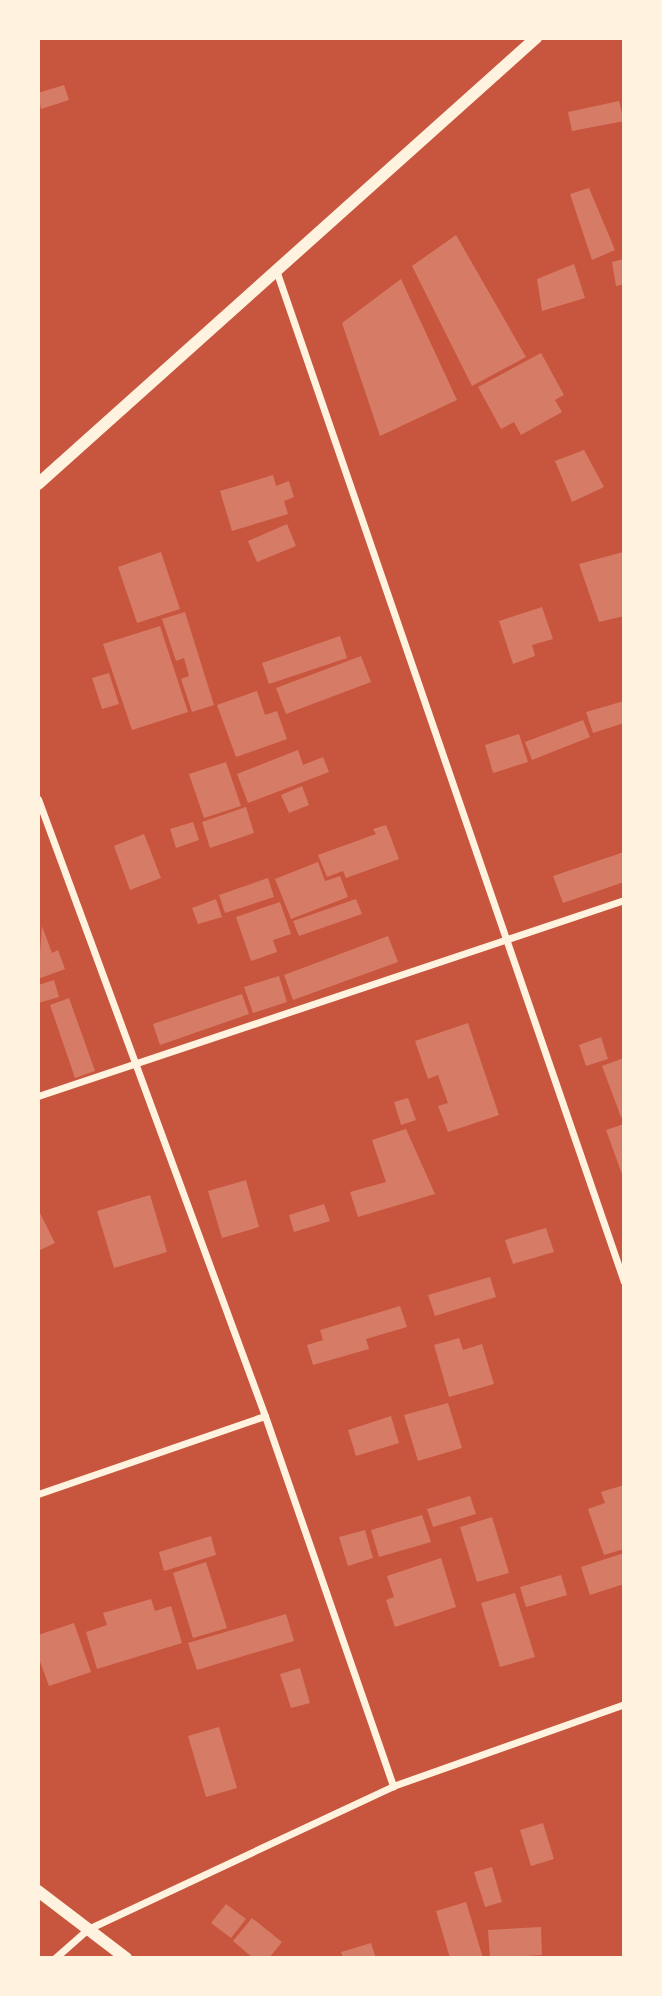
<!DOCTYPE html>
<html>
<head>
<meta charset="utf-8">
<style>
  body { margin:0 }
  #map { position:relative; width:662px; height:1996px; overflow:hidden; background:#c8553d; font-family:Literata,serif }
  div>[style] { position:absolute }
  .building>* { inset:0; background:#d67c66 }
  .minor>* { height:7px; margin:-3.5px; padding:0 3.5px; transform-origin:3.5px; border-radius:3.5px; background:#fff3e0 }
  .tertiary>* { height:12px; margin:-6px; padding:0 6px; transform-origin:6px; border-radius:6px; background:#fff3e0 }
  span { translate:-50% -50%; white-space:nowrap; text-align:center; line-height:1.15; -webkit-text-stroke:7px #fff3e0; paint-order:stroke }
  .frame { position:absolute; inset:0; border:40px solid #fff3e0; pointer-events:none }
</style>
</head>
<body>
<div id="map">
  <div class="building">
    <i style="clip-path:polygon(64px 85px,69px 100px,41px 109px,38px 93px)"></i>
    <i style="clip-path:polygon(619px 101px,624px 121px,572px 131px,568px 112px)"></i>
    <i style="clip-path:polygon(589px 188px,615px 250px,592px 260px,570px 194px)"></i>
    <i style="clip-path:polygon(456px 235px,526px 357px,472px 386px,412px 266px)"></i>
    <i style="clip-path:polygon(624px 259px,624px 284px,616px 286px,612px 262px)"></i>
    <i style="clip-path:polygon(574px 264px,585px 298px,542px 311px,537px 279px)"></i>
    <i style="clip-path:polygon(401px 279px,457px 400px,380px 436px,342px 323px)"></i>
    <i style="clip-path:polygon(541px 353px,564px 395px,555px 400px,562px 412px,521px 435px,514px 422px,501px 429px,478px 387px)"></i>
    <i style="clip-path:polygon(584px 450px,604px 487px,572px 502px,555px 461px)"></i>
    <i style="clip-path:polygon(273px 475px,276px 486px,289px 481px,294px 497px,284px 501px,288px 514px,232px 531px,220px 491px)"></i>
    <i style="clip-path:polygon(287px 524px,296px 546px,257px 562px,248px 541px)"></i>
    <i style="clip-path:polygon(161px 552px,180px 609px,137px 623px,118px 567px)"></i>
    <i style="clip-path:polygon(623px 552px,624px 616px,599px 622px,579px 564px)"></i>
    <i style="clip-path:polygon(542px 607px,553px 639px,532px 645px,535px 656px,513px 664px,499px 621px)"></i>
    <i style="clip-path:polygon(185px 612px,214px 705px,192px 712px,181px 679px,189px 676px,184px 658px,176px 661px,162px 619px)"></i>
    <i style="clip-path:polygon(160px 626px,188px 712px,132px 730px,103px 644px)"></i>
    <i style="clip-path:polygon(340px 636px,347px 658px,269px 684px,262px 663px)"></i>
    <i style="clip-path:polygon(361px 656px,371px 682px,286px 714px,276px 688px)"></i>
    <i style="clip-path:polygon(109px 673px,119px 704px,102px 709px,92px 678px)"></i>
    <i style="clip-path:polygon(257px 691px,265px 715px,277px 711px,287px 739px,236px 757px,217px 705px)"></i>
    <i style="clip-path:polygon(624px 701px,624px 723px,593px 733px,586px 712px)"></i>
    <i style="clip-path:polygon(583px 720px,590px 737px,532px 760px,525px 742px)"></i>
    <i style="clip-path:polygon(519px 734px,528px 762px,493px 773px,485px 745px)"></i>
    <i style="clip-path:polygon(298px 750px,303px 765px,323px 757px,329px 772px,248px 803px,237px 774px)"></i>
    <i style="clip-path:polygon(226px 762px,241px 806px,204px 818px,189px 774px)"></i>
    <i style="clip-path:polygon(302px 786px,309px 805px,289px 813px,281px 795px)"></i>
    <i style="clip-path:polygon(246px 807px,254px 833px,210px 848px,202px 822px)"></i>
    <i style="clip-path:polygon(193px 822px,199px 840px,176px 848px,170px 829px)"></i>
    <i style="clip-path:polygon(386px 825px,399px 859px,346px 878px,343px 871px,327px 877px,318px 855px,376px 834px,373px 829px)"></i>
    <i style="clip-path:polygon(144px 834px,161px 878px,130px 890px,114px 846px)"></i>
    <i style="clip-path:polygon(624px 852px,624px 882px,563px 903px,553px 876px)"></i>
    <i style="clip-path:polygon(318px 862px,325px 881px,340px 876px,348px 897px,291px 919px,275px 879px)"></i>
    <i style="clip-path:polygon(268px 878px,274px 897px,225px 913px,219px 895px)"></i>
    <i style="clip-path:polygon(216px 899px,222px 917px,198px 924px,192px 908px)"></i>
    <i style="clip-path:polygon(356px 899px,362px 914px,299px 936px,293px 921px)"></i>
    <i style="clip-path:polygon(280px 902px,291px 934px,273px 940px,277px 952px,251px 961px,236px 917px)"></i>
    <i style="clip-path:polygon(42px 926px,52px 953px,58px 950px,65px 969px,38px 979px)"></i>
    <i style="clip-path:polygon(388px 936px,398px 962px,293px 1000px,284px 975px)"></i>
    <i style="clip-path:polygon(279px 976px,287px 1002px,253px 1013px,244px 987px)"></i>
    <i style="clip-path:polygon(54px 980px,59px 997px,38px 1003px,38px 985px)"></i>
    <i style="clip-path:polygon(242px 994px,249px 1014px,160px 1045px,153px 1024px)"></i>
    <i style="clip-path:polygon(69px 998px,95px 1071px,75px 1078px,50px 1005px)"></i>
    <i style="clip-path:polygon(468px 1023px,499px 1115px,448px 1132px,438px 1106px,448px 1103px,438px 1075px,428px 1079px,415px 1041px)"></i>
    <i style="clip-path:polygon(601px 1037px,608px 1059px,586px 1066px,579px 1045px)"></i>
    <i style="clip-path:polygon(624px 1058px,624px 1116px,621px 1117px,602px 1066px)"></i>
    <i style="clip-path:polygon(408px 1098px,416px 1120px,401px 1125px,394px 1102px)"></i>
    <i style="clip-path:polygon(624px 1124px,624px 1177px,623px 1177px,606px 1130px)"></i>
    <i style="clip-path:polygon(406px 1129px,435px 1194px,358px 1217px,350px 1192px,386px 1182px,372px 1140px)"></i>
    <i style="clip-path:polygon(246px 1180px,259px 1227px,222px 1238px,208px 1191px)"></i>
    <i style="clip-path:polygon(150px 1195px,167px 1252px,114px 1268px,97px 1211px)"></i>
    <i style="clip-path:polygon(324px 1204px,330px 1221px,294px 1232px,289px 1215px)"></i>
    <i style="clip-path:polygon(38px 1209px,55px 1243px,38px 1251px)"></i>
    <i style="clip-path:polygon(546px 1228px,554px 1252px,513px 1264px,505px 1240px)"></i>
    <i style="clip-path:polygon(490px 1277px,496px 1297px,435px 1316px,428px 1295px)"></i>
    <i style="clip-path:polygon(400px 1306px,407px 1327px,366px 1339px,369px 1349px,313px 1365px,307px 1345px,323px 1340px,320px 1330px)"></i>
    <i style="clip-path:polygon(459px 1338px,463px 1350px,482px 1344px,494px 1384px,449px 1397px,434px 1345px)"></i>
    <i style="clip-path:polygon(448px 1403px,462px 1448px,418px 1461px,404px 1415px)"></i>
    <i style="clip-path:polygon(391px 1416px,399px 1443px,356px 1456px,348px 1430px)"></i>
    <i style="clip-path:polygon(624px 1485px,624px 1549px,604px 1555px,588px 1509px,605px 1503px,601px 1492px)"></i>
    <i style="clip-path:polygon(470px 1496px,476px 1514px,433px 1527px,427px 1509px)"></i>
    <i style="clip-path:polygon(422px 1515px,431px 1542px,379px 1557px,371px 1530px)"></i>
    <i style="clip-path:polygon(492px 1517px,509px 1573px,477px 1582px,460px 1527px)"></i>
    <i style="clip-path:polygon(365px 1530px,373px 1558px,348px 1566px,339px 1537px)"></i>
    <i style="clip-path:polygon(211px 1536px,216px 1555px,164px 1571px,159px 1552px)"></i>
    <i style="clip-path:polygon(624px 1553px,624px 1584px,590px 1595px,581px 1567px)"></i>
    <i style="clip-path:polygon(441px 1558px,456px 1607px,395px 1627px,386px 1600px,394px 1597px,387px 1576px)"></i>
    <i style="clip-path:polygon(206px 1562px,227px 1628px,193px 1638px,173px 1573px)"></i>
    <i style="clip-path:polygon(561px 1575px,567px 1595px,526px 1607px,520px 1587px)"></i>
    <i style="clip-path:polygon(515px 1593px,535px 1657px,500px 1667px,481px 1603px)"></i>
    <i style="clip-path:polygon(151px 1599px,155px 1611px,171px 1606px,182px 1643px,97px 1669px,86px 1632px,107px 1625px,103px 1613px)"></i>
    <i style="clip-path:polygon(286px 1614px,294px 1641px,197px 1670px,188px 1643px)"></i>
    <i style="clip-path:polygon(74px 1623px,91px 1672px,49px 1686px,38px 1656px,38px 1635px)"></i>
    <i style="clip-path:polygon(300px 1668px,310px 1703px,291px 1708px,280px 1674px)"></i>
    <i style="clip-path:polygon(219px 1727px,237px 1788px,206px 1797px,188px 1736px)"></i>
    <i style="clip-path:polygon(543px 1823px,554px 1859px,531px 1866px,520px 1830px)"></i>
    <i style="clip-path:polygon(492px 1867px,502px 1902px,485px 1907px,474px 1872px)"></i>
    <i style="clip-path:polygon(466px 1902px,483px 1958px,450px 1958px,436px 1911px)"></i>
    <i style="clip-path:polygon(226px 1904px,246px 1919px,231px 1938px,211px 1923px)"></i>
    <i style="clip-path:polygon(252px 1918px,282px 1942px,269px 1958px,253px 1958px,233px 1941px)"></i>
    <i style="clip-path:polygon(541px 1927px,542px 1955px,490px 1958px,488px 1930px)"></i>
    <i style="clip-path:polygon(371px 1943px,376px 1958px,343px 1958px,341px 1952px)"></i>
  </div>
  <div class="minor">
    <i style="left:276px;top:270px;width:1070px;rotate:71.02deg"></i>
    <i style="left:38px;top:799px;width:657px;rotate:69.8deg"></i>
    <i style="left:265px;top:1416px;width:392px;rotate:70.9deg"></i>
    <i style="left:38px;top:1096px;width:618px;rotate:-18.49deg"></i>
    <i style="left:38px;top:1494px;width:240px;rotate:-19deg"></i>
    <i style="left:55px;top:1958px;width:44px;rotate:-41.3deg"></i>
    <i style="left:88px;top:1929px;width:337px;rotate:-25.1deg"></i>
    <i style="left:393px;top:1786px;width:245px;rotate:-19.5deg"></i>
  </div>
  <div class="tertiary">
    <i style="left:38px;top:484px;width:669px;rotate:-41.85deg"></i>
    <i style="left:38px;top:1891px;width:111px;rotate:37.3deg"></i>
  </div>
  <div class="frame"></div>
</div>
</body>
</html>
